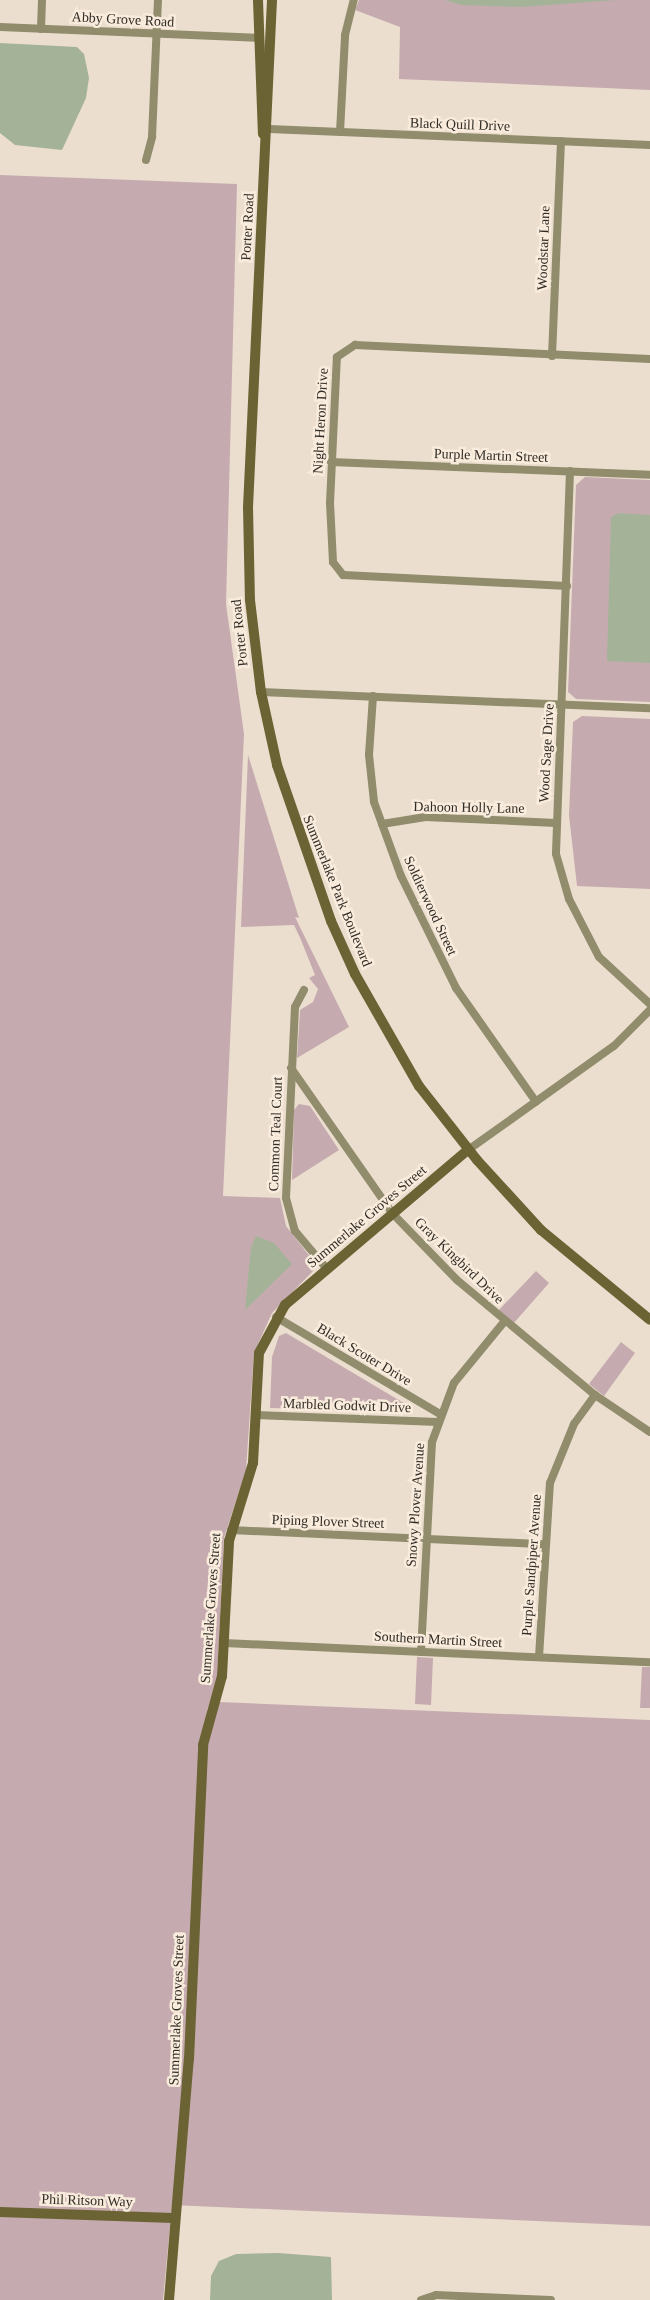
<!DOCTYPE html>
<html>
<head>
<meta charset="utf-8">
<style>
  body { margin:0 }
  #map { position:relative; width:650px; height:2300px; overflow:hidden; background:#ecdecf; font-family:Georgia,serif }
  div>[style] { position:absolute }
  .green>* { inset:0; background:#c5abaf }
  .water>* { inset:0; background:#a4b398 }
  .street>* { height:8px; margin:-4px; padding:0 4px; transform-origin:4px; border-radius:4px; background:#908c6c }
  .secondary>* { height:10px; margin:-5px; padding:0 5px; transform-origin:5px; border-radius:5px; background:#6b6333 }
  span { translate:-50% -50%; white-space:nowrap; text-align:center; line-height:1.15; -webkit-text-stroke:5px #f9ecdc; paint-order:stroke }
  .street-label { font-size:14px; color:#312c26 }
</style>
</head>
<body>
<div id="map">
  <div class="green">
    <i style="clip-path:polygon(359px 0,650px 0,650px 90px,399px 79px,400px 27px,355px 10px)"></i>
    <i style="clip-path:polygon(0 175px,237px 184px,226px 604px,244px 734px,223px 1196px,280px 1198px,286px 1226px,315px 1263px,313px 1271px,272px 1313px,254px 1353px,246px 1470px,224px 1538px,217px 1678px,207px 1711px,219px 1702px,650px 1720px,650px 2226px,172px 2205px,163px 2300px,0 2300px)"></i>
    <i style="clip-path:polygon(585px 477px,650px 480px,650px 702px,576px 699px,568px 692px,576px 485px)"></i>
    <i style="clip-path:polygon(582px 716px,650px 719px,650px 889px,577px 886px,569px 815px,573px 722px)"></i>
    <i style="clip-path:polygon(248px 755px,299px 918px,295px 917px,349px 1027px,297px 1058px,300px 1010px,313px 1002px,318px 989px,309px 978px,315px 975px,301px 940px,294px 925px,241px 927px)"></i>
    <i style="clip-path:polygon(299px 1104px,310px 1106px,339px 1150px,292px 1180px,294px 1110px)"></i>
    <i style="clip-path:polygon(536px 1271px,549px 1283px,513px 1324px,498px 1311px)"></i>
    <i style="clip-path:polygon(286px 1333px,407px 1405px,410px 1412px,270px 1408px,272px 1357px,279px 1336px)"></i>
    <i style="clip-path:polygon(621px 1342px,635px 1353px,604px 1396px,589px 1384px)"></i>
    <i style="clip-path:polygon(417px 1657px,433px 1658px,431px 1705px,415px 1704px)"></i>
    <i style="clip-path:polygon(642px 1667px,650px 1667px,650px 1708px,640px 1708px)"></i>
  </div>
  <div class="water">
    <i style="clip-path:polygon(445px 0,616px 0,520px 7px,461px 5px)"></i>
    <i style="clip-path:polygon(0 43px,77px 47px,84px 54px,89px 78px,86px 98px,62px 150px,15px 145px,0 133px)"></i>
    <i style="clip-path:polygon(619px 513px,650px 515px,650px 663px,607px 661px,611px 517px)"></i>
    <i style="clip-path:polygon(256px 1236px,274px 1243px,292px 1264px,245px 1310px,251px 1247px)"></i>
    <i style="clip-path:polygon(278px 2253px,331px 2257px,332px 2300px,210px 2300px,211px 2276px,219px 2261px,236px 2254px)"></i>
  </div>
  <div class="street">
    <i style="left:0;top:27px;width:259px;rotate:2.4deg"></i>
    <i style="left:41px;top:29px;width:29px;rotate:-88deg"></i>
    <i style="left:269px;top:129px;width:381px;rotate:2.4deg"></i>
    <i style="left:340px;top:132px;width:97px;rotate:-87deg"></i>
    <i style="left:345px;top:35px;width:36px;rotate:-76deg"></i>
    <i style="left:146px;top:160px;width:24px;rotate:-75deg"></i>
    <i style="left:152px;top:137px;width:137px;rotate:-87.5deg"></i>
    <i style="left:552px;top:356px;width:215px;rotate:-87.6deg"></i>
    <i style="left:331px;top:462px;width:319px;rotate:2.3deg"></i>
    <i style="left:570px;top:471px;width:383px;rotate:92.1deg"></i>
    <i style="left:556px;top:854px;width:47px;rotate:73.9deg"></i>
    <i style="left:569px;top:899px;width:65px;rotate:62.7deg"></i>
    <i style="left:599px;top:957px;width:69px;rotate:42.7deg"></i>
    <i style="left:567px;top:586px;width:224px;rotate:-177.2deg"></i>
    <i style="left:343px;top:575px;width:16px;rotate:-128deg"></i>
    <i style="left:333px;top:562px;width:59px;rotate:-92.9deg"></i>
    <i style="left:330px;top:503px;width:146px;rotate:-87.3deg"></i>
    <i style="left:337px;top:357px;width:22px;rotate:-34deg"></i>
    <i style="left:355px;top:345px;width:295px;rotate:2.7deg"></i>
    <i style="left:261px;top:692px;width:389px;rotate:2.4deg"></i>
    <i style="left:373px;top:696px;width:59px;rotate:93.9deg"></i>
    <i style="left:369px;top:755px;width:47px;rotate:83.9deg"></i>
    <i style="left:374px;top:802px;width:79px;rotate:70deg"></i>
    <i style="left:401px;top:876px;width:125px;rotate:63.8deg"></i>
    <i style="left:456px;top:988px;width:139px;rotate:54.9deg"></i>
    <i style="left:382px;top:824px;width:44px;rotate:-9.2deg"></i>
    <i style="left:425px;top:817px;width:131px;rotate:2.6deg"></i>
    <i style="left:304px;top:990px;width:19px;rotate:118deg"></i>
    <i style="left:295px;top:1007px;width:191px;rotate:92.7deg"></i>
    <i style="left:286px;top:1198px;width:34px;rotate:75deg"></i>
    <i style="left:295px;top:1231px;width:50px;rotate:49.9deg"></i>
    <i style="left:291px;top:1068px;width:178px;rotate:55.1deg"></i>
    <i style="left:393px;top:1214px;width:92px;rotate:45.9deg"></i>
    <i style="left:457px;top:1280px;width:180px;rotate:39.8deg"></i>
    <i style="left:595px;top:1395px;width:66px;rotate:33.9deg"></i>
    <i style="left:468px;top:1150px;width:179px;rotate:-35.5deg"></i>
    <i style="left:614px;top:1046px;width:51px;rotate:-45deg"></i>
    <i style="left:276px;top:1317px;width:191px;rotate:30.6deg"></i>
    <i style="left:255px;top:1415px;width:183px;rotate:2.2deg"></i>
    <i style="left:231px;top:1530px;width:312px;rotate:2.6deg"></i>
    <i style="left:224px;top:1643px;width:426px;rotate:2.6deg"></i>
    <i style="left:421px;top:1652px;width:210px;rotate:-87deg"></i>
    <i style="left:432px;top:1442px;width:63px;rotate:-69.6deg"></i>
    <i style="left:454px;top:1383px;width:79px;rotate:-50.7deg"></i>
    <i style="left:539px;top:1657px;width:174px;rotate:-86.4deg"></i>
    <i style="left:550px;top:1483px;width:64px;rotate:-67.9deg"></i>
    <i style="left:574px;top:1424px;width:36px;rotate:-54deg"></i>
    <i style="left:421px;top:2300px;width:16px;rotate:-18deg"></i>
    <i style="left:436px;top:2295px;width:115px;rotate:2.5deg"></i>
  </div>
  <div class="secondary">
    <i style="left:258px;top:0;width:134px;rotate:87.9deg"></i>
    <i style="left:272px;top:0;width:508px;rotate:92.71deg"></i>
    <i style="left:248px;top:507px;width:93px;rotate:88.8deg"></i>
    <i style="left:250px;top:600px;width:93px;rotate:83.2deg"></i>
    <i style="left:261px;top:692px;width:75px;rotate:77.6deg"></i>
    <i style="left:277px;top:765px;width:165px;rotate:70.9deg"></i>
    <i style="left:331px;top:921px;width:58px;rotate:65.6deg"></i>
    <i style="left:355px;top:974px;width:129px;rotate:60.3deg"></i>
    <i style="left:419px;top:1086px;width:94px;rotate:51.9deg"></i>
    <i style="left:477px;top:1160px;width:95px;rotate:47.6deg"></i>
    <i style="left:541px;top:1230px;width:141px;rotate:39.5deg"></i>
    <i style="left:0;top:2212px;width:173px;rotate:2deg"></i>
    <i style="left:169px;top:2300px;width:242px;rotate:-85.3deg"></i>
    <i style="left:189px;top:2059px;width:314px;rotate:-87.4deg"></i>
    <i style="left:203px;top:1745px;width:72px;rotate:-74.6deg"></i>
    <i style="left:222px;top:1676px;width:135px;rotate:-87deg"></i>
    <i style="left:229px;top:1541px;width:82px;rotate:-72.9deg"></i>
    <i style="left:253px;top:1463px;width:110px;rotate:-86.9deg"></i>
    <i style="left:259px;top:1353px;width:55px;rotate:-61.6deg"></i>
    <i style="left:285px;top:1305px;width:240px;rotate:-40.3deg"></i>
  </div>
  <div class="street-label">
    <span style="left:123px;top:20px;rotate:3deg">Abby Grove Road</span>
    <span style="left:460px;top:125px;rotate:2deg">Black Quill Drive</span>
    <span style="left:248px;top:227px;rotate:-87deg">Porter Road</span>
    <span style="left:544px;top:248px;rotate:-88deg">Woodstar Lane</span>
    <span style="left:321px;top:421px;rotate:-87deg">Night Heron Drive</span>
    <span style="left:491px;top:456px;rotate:2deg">Purple Martin Street</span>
    <span style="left:240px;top:633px;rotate:-96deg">Porter Road</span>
    <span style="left:547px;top:753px;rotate:-87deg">Wood Sage Drive</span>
    <span style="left:469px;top:808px;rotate:1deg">Dahoon Holly Lane</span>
    <span style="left:337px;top:891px;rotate:68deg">Summerlake Park Boulevard</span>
    <span style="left:430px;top:906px;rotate:65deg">Soldierwood Street</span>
    <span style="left:276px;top:1134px;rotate:-88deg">Common Teal Court</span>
    <span style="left:367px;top:1217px;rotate:-40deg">Summerlake Groves Street</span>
    <span style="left:459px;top:1261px;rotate:44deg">Gray Kingbird Drive</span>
    <span style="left:364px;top:1355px;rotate:31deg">Black Scoter Drive</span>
    <span style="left:347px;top:1406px;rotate:2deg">Marbled Godwit Drive</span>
    <span style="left:416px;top:1505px;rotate:-86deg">Snowy Plover Avenue</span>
    <span style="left:328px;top:1522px;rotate:2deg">Piping Plover Street</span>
    <span style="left:532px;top:1565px;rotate:-86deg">Purple Sandpiper Avenue</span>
    <span style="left:211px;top:1608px;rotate:-86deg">Summerlake Groves Street</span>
    <span style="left:438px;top:1640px;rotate:3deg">Southern Martin Street</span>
    <span style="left:177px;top:2010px;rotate:-88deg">Summerlake Groves Street</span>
    <span style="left:87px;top:2201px;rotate:2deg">Phil Ritson Way</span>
  </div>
</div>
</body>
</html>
